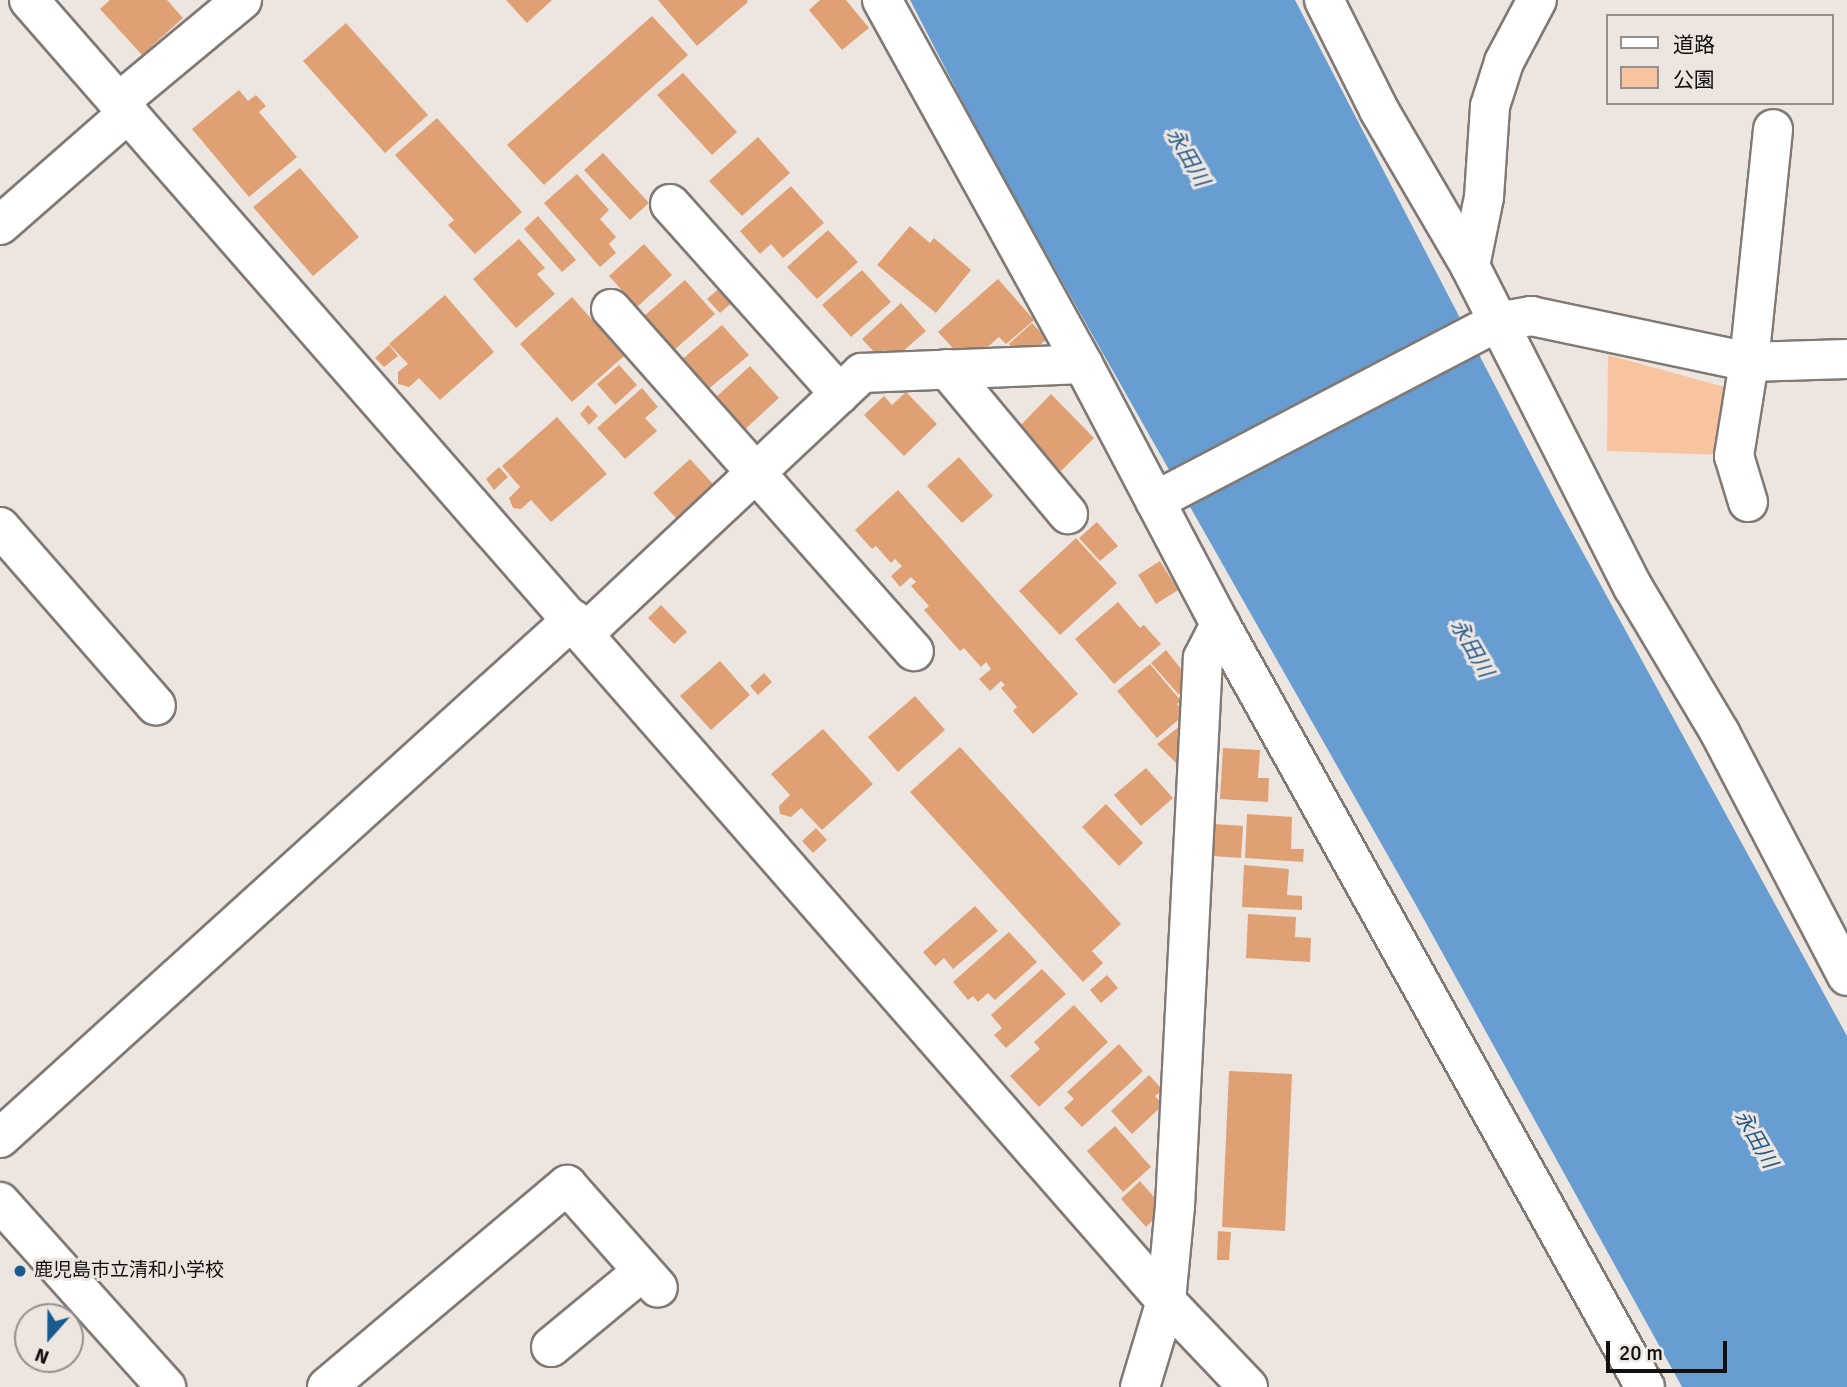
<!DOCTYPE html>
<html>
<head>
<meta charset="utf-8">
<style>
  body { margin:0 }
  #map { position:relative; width:1847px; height:1387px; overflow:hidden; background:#ede5e0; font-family:Signika,"Noto Sans JP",sans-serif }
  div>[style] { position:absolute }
  .green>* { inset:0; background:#f8c4a0 }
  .water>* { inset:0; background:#679dd0 }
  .building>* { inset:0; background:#dfa174 }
  .roads { filter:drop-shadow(2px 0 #807974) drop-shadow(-2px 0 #807974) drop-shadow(0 2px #807974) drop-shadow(0 -2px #807974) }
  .minor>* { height:38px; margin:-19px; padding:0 19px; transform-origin:19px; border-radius:19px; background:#fff }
  .dots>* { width:19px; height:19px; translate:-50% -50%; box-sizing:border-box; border:4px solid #ede5e0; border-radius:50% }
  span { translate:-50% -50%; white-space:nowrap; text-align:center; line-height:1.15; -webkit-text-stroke:6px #ede5e0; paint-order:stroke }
  .poi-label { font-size:19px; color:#120f0e }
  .left { translate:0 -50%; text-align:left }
  .water-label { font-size:21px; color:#205a8c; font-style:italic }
  .legend { position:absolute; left:1606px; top:14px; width:228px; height:91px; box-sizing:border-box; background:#ede5e0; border:2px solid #958f8c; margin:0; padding:9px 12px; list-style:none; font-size:21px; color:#120f0e }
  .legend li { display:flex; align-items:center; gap:14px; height:35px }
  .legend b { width:35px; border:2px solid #958f8c }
  .north { position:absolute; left:14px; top:1303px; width:70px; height:70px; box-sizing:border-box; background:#ede5e0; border:2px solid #958f8c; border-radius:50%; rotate:201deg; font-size:19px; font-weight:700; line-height:28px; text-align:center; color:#120f0e }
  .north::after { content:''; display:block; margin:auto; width:24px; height:32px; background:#195b91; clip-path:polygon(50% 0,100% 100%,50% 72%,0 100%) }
  .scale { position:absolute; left:1606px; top:1341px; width:121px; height:32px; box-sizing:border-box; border:4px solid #120f0e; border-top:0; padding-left:9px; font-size:21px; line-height:24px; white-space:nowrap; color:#120f0e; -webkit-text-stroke:5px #ede5e0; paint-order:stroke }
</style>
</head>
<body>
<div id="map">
  <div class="green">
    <i style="clip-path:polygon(1608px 355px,1739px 391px,1725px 455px,1607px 451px)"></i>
  </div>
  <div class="water">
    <i style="clip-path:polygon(910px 0,1295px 0,1557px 505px,1847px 1036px,1847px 1387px,1682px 1387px,1416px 905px,987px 149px)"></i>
  </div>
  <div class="building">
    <i style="clip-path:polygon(110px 0,167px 0,183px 18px,142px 55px,100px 9px)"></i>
    <i style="clip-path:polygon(506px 0,552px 0,527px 23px)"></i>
    <i style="clip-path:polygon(658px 0,747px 0,748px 2px,697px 46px)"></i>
    <i style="clip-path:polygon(820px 0,846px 0,869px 28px,842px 50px,809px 10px)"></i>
    <i style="clip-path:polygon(652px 16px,688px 55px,544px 185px,507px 145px)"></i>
    <i style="clip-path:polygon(346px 23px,428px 115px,385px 153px,303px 61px)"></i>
    <i style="clip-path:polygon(683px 73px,737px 132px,712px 155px,657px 95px)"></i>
    <i style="clip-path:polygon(239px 90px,248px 101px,256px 95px,266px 106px,259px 112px,297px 157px,249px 197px,192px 129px)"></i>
    <i style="clip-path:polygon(437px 118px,522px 212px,475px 254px,448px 225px,454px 220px,395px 155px)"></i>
    <i style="clip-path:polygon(758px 137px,790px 173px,742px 216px,709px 181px)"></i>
    <i style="clip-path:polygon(603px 153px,649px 203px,630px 220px,584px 170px)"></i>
    <i style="clip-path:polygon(300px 168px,359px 237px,313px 276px,253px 207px)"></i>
    <i style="clip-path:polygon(577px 174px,609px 210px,600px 219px,616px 237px,609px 244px,616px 253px,600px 267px,544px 203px)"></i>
    <i style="clip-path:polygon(791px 186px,824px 223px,783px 258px,771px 244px,760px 254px,740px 231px)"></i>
    <i style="clip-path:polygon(538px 216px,576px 260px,562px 272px,524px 229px)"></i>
    <i style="clip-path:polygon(910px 226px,930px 243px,934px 238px,971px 270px,936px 313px,877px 265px)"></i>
    <i style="clip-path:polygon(828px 230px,858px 262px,817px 299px,787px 267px)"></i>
    <i style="clip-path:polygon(519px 239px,545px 268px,537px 274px,555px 294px,516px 328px,473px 279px)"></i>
    <i style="clip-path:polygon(644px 244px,672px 275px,637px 307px,609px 276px)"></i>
    <i style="clip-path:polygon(862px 270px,891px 302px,851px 337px,822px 305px)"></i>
    <i style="clip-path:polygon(998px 279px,1034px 320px,1006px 344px,999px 337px,976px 357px,962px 358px,938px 332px)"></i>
    <i style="clip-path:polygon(685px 280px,715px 314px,673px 351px,643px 317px)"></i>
    <i style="clip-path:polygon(722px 286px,735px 300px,720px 313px,707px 299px)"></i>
    <i style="clip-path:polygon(445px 295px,494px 352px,440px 400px,419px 378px,409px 387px,398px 384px,398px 372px,408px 364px,389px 344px)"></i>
    <i style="clip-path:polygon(572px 297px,624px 356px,572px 402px,520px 344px)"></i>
    <i style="clip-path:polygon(901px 303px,926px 331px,893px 360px,884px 350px,878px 356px,862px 339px)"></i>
    <i style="clip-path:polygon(1032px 323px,1047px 339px,1022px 360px,1009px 344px)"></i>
    <i style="clip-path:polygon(722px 325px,749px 355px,705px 392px,679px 362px)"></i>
    <i style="clip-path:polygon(389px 345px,398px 356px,384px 367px,375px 358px)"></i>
    <i style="clip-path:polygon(619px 365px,637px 385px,615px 405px,597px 384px)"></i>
    <i style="clip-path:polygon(750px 366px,779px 398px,742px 432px,713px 400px)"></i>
    <i style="clip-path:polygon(642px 388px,658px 407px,645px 418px,657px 431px,625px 459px,597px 428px)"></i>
    <i style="clip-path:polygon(906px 392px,937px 424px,904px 456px,864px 415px,884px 396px,892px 405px)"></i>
    <i style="clip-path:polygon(1051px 394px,1094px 438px,1061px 471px,1018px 428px)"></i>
    <i style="clip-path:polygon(588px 405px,598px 416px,589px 425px,580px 414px)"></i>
    <i style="clip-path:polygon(557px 417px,607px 474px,551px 522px,531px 500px,521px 509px,513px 508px,509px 498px,520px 487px,502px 466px)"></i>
    <i style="clip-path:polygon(959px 457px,993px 496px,962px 523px,927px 486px)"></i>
    <i style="clip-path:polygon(690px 459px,713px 484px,676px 518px,653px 493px)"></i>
    <i style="clip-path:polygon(499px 467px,508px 477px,494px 490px,486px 479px)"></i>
    <i style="clip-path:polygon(898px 490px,1078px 694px,1033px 734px,1013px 711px,1017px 707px,1001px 688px,1005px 685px,1001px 681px,990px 691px,979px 679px,991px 669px,986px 662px,981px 667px,964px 648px,960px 651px,924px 610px,929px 606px,911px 586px,916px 582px,911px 577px,900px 587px,891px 576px,902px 566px,895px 559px,891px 563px,876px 546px,872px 549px,855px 530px)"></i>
    <i style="clip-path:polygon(1097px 522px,1118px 546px,1100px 561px,1079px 538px)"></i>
    <i style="clip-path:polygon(1076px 538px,1117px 583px,1060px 635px,1019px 591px)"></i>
    <i style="clip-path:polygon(1160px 561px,1178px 590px,1156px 604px,1138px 575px)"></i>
    <i style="clip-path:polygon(1118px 602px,1140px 628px,1144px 625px,1161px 644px,1114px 684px,1075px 639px)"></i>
    <i style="clip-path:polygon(661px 605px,687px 632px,674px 644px,648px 618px)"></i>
    <i style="clip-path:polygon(1166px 650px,1186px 675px,1179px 695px,1151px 663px)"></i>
    <i style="clip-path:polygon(720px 661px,750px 695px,711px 730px,680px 696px)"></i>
    <i style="clip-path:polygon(1150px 664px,1181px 701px,1177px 704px,1185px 714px,1157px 738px,1117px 691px)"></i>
    <i style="clip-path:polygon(764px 673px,772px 682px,758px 695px,750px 686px)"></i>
    <i style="clip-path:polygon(915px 696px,945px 730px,898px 772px,868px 737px)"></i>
    <i style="clip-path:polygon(1180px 726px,1179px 766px,1157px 744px)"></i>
    <i style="clip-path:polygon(823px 729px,873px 784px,822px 830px,801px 808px,791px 817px,780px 814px,779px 806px,790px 795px,771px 774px)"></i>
    <i style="clip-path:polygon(960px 747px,1121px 924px,1092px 951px,1103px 963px,1083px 982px,910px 792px)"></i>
    <i style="clip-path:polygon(1223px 748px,1260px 750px,1258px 778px,1269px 778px,1268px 802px,1220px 799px)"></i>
    <i style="clip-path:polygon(1146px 768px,1173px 798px,1141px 826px,1114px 795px)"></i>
    <i style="clip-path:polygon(1106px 804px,1143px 843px,1119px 866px,1082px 827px)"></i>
    <i style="clip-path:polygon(1247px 814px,1292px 817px,1291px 849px,1304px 849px,1303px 862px,1245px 858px)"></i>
    <i style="clip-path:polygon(1214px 824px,1243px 826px,1241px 858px,1212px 856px)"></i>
    <i style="clip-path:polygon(816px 828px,827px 840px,813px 853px,802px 841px)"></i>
    <i style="clip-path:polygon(1244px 865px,1289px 869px,1287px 895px,1302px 896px,1302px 910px,1242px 907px)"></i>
    <i style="clip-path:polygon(975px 906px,998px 931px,953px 969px,944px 958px,935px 966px,923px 952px)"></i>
    <i style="clip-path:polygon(1248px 914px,1296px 917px,1295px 937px,1311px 938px,1310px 962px,1246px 958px)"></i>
    <i style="clip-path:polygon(1009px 932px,1037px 962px,995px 1000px,988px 993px,978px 1002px,973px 996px,968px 1000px,953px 982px)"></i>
    <i style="clip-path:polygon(1042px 969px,1066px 994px,1006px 1048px,994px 1035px,1002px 1028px,991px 1015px)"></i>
    <i style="clip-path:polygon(1107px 975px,1118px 988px,1101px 1003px,1090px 990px)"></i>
    <i style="clip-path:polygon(1074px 1005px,1108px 1042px,1039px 1107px,1010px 1076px,1040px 1049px,1034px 1042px)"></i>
    <i style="clip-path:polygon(1119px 1044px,1143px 1071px,1082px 1127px,1064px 1108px,1074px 1099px,1067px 1092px)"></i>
    <i style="clip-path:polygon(1229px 1071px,1292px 1074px,1285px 1231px,1222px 1227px)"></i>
    <i style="clip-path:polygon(1149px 1075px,1163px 1090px,1155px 1096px,1163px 1105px,1132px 1134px,1111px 1111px)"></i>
    <i style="clip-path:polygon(1115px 1126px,1151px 1167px,1123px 1192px,1087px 1151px)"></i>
    <i style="clip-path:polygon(1140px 1181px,1160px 1204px,1153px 1210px,1158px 1215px,1146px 1227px,1121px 1199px)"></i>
    <i style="clip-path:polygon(1218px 1231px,1231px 1232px,1229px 1260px,1217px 1260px)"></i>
  </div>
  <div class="roads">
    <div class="minor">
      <i style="left:29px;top:0;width:1728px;rotate:48.85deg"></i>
      <i style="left:1166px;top:1301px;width:119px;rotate:46.4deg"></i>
      <i style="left:882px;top:0;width:416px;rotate:61.1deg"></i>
      <i style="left:1083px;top:364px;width:294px;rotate:62.2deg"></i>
      <i style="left:1220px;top:624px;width:873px;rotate:60.88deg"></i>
      <i style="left:1324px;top:0;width:123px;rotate:63.4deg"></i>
      <i style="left:1379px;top:110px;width:181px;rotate:59.7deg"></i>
      <i style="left:1470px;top:266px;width:360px;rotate:63.1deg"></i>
      <i style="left:1633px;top:587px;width:170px;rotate:59.2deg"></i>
      <i style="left:1720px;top:733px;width:274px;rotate:62.4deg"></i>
      <i style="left:119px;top:102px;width:160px;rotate:-39.7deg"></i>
      <i style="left:670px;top:204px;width:255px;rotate:48.2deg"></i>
      <i style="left:0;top:225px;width:171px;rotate:-41.2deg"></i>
      <i style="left:1470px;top:266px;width:70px;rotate:-78.5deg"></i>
      <i style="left:1484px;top:197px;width:91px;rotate:-86.2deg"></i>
      <i style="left:1490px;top:106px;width:46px;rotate:-72.3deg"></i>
      <i style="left:1504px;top:62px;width:70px;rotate:-62deg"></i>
      <i style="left:611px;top:309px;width:457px;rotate:48.5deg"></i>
      <i style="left:947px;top:369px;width:189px;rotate:50.2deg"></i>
      <i style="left:1155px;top:501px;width:386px;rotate:-27.6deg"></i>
      <i style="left:1497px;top:322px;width:35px;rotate:-10deg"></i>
      <i style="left:1531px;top:316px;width:223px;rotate:11.9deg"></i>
      <i style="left:1749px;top:362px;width:98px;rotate:-1.8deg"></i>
      <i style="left:1748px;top:502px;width:48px;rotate:-106.9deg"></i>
      <i style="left:1734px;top:456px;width:95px;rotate:-80.9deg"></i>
      <i style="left:1749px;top:362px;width:234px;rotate:-84.1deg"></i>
      <i style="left:0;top:527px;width:237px;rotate:48.9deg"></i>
      <i style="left:585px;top:633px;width:380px;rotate:-43.2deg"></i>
      <i style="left:862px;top:373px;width:221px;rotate:-2.3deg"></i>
      <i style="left:0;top:1138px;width:773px;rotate:-42.17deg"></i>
      <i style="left:0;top:1202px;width:249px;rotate:48.1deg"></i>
      <i style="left:551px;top:1347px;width:119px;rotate:-39.6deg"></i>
      <i style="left:327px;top:1387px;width:314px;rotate:-40.1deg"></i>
      <i style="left:567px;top:1185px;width:137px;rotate:48.5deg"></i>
      <i style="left:1140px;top:1387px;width:90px;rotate:-73.2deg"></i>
      <i style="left:1166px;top:1301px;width:95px;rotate:-84.6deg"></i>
      <i style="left:1175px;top:1206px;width:549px;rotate:-87.08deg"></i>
      <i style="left:1203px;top:658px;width:38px;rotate:-63deg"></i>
    </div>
  </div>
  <div class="dots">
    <i style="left:20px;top:1271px;background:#195b91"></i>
  </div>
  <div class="poi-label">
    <span class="left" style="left:34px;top:1271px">鹿児島市立清和小学校</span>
  </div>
  <div class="water-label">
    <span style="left:1188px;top:157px;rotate:60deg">永田川</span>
    <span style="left:1472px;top:648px;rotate:60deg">永田川</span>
    <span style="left:1756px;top:1139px;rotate:60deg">永田川</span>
  </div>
  <ul class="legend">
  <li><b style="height:9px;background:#fff"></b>道路</li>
  <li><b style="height:19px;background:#f8c4a0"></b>公園</li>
  </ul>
  <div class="north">N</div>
  <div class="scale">20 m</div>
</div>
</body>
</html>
